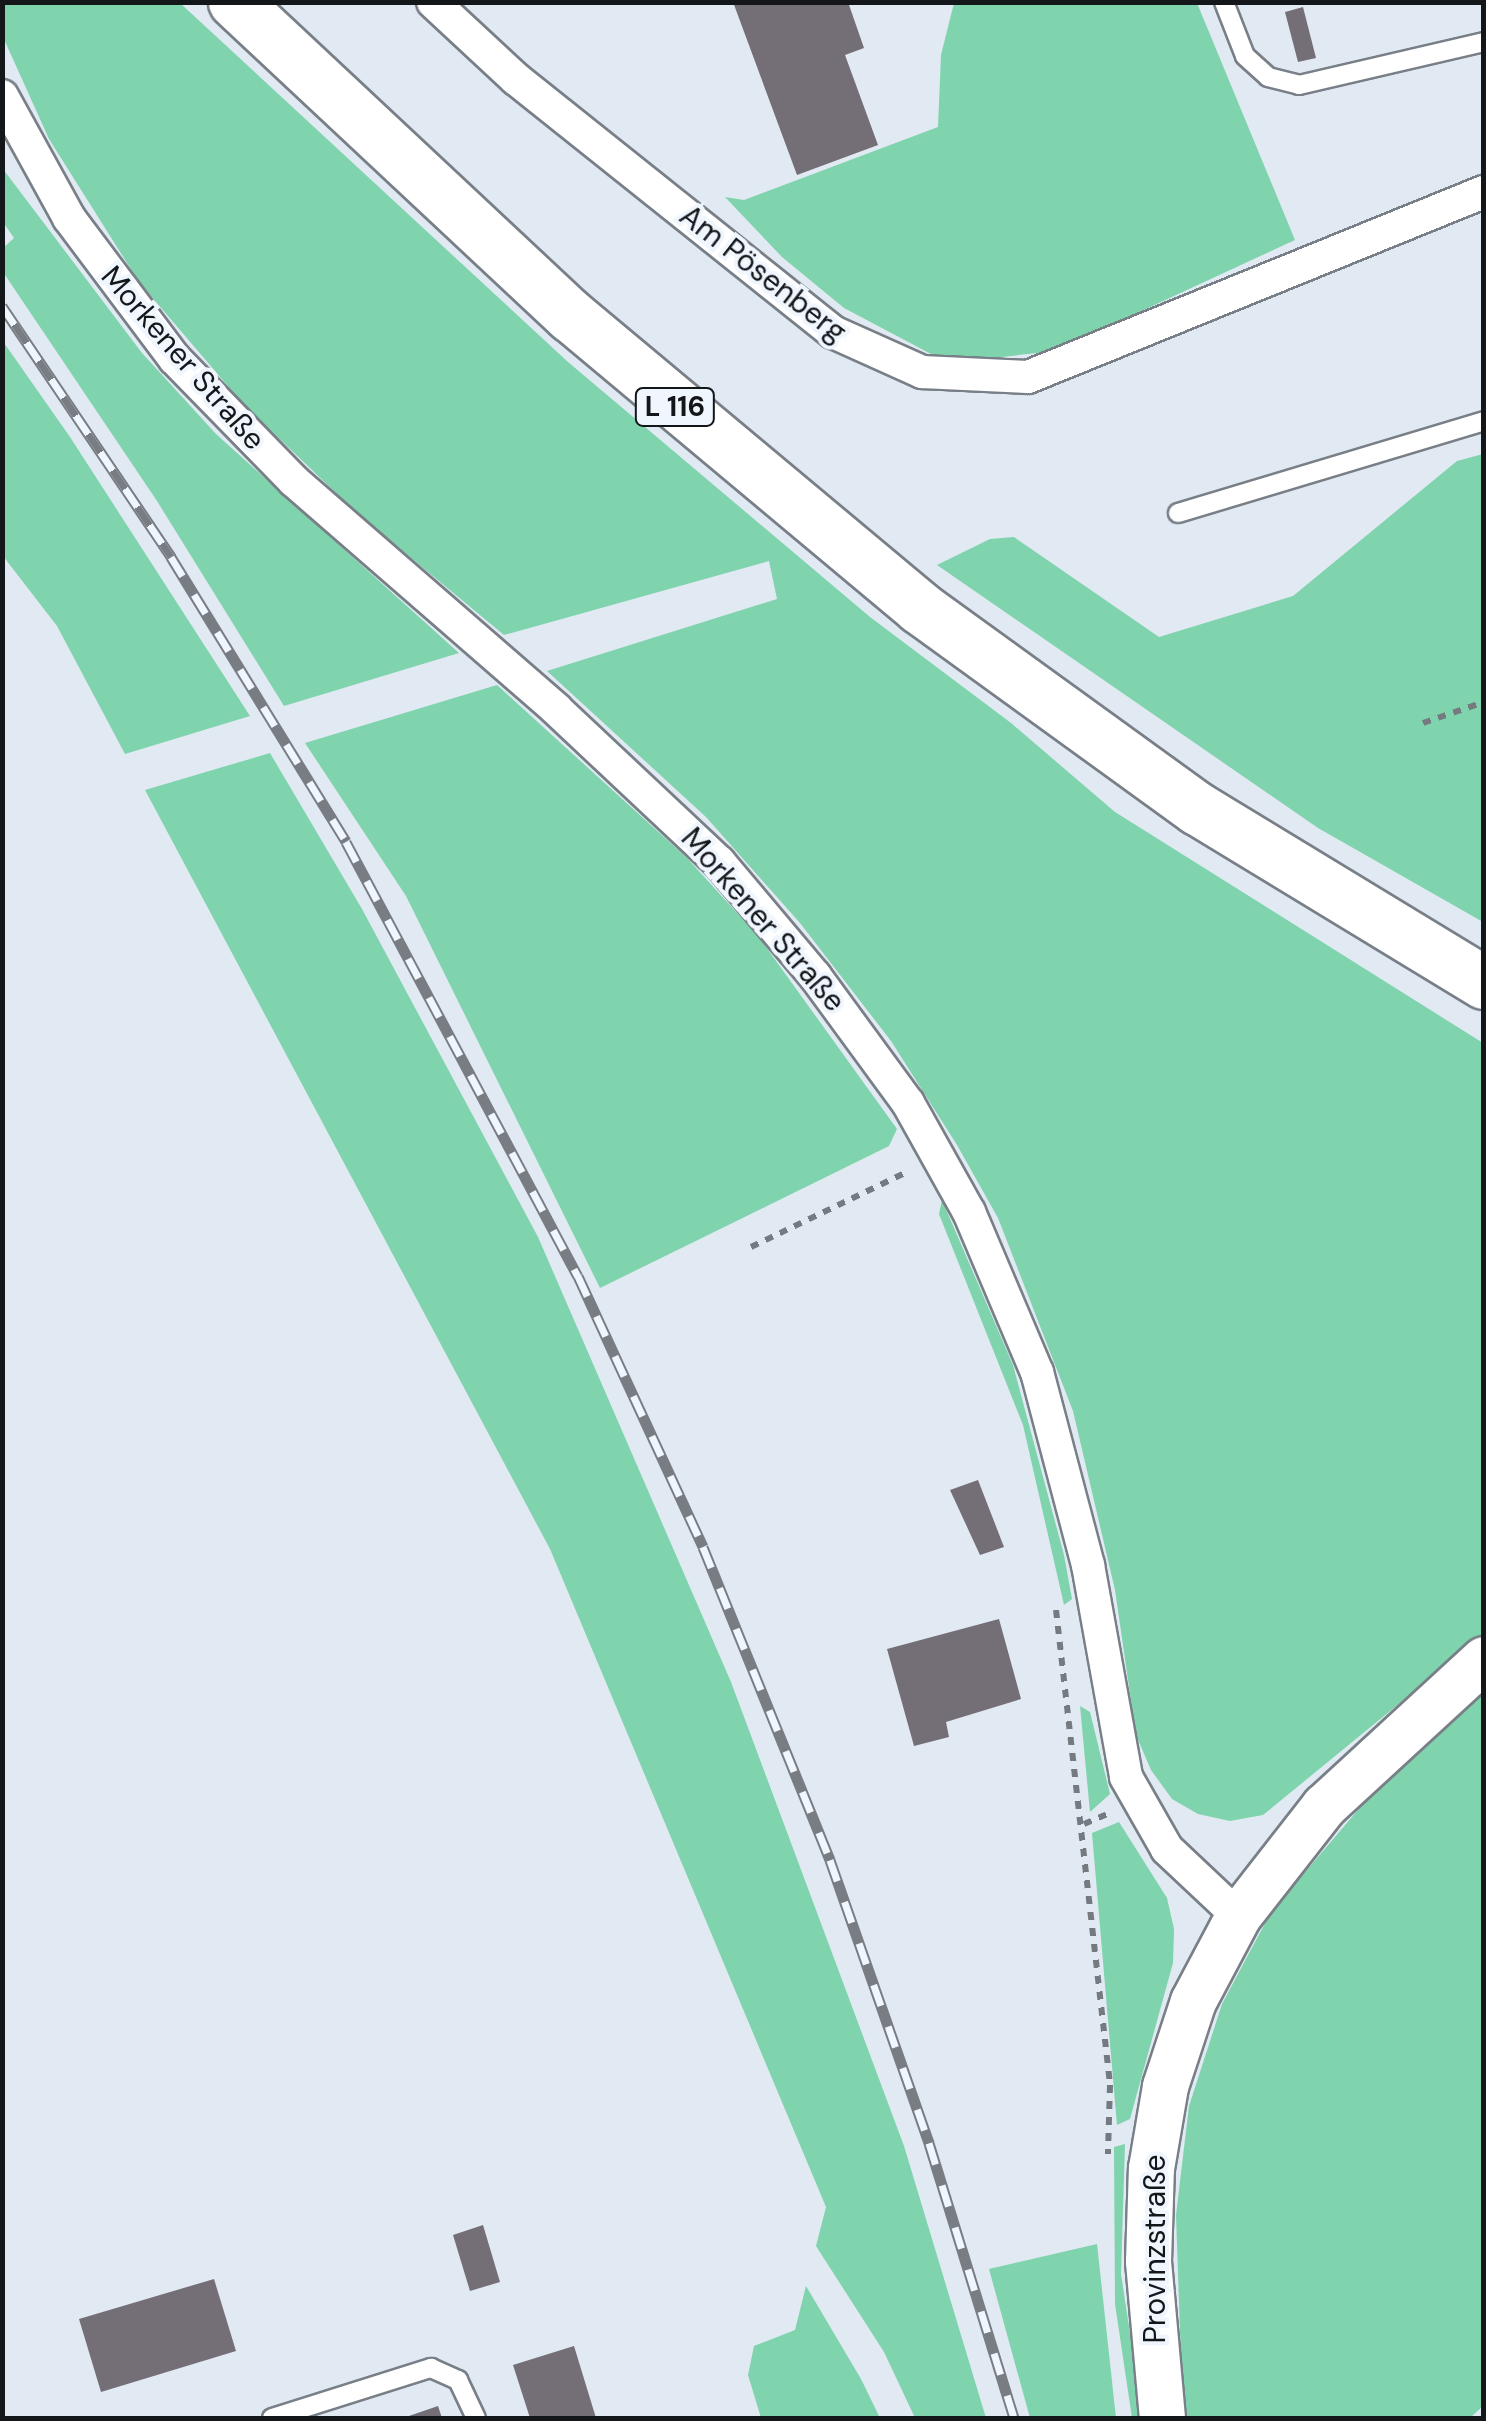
<!DOCTYPE html>
<html>
<head>
<meta charset="utf-8">
<style>
  body { margin:0 }
  #map { position:relative; width:1486px; height:2421px; overflow:hidden; background:#e1e9f3; font-family:"DM Sans",sans-serif }
  div>[style] { position:absolute }
  .green>* { inset:0; background:#7fd3ad }
  .building>* { inset:0; background:#746e77 }
  .path>* { height:6px; margin-top:-3px; transform-origin:0; background:repeating-linear-gradient(90deg,#757a81 0 8px,transparent 0 16px) }
  .roads { filter:drop-shadow(2px 0 #787f87) drop-shadow(-2px 0 #787f87) drop-shadow(0 2px #787f87) drop-shadow(0 -2px #787f87) }
  .lane>* { height:18px; margin:-9px; padding:0 9px; transform-origin:9px; border-radius:9px; background:#fff }
  .street>* { height:32px; margin:-16px; padding:0 16px; transform-origin:16px; border-radius:16px; background:#fff }
  .secondary>* { height:45px; margin:-22.5px; padding:0 22.5px; transform-origin:22.5px; border-radius:22.5px; background:#fff }
  .primary>* { height:52px; margin:-26px; padding:0 26px; transform-origin:26px; border-radius:26px; background:#fff }
  .rail>* { height:11px; margin-top:-5.5px; transform-origin:0; background:repeating-linear-gradient(90deg,#f0f6fe 0 22px,#787d84 0 44px); box-sizing:border-box; border-block:2px solid #787d84 }
  span { translate:-50% -50%; white-space:nowrap; text-align:center; line-height:1.15; -webkit-text-stroke:8px #f0f6fe; paint-order:stroke }
  .shield-label span { padding:2px 8px; background:#f0f6fe; border:2px solid; border-radius:8px; -webkit-text-stroke-width:0 }
  .shield-label { font-size:28px; color:#14171a; font-weight:700 }
  .street-label { font-size:30px; color:#14171a }
  .frame { position:absolute; inset:0; border:5px solid #14171a; pointer-events:none }
</style>
</head>
<body>
<div id="map">
  <div class="green">
    <i style="clip-path:polygon(3px 3px,180px 3px,568px 362px,870px 617px,1011px 723px,1115px 812px,1483px 1043px,1483px 1635px,1263px 1815px,1230px 1821px,1198px 1814px,1172px 1799px,1151px 1770px,1136px 1735px,1115px 1590px,1073px 1411px,998px 1218px,957px 1145px,891px 1041px,800px 923px,706px 817px,547px 671px,777px 599px,769px 561px,504px 635px,357px 513px,244px 405px,139px 282px,49px 139px,3px 37px)"></i>
    <i style="clip-path:polygon(954px 3px,1197px 3px,1295px 240px,1055px 351px,948px 363px,844px 308px,782px 257px,725px 197px,744px 200px,938px 127px,941px 55px)"></i>
    <i style="clip-path:polygon(3px 169px,142px 353px,216px 434px,459px 653px,284px 706px,157px 501px,3px 272px,3px 248px,14px 238px,3px 222px)"></i>
    <i style="clip-path:polygon(2px 340px,70px 437px,250px 716px,125px 754px,57px 626px,3px 556px)"></i>
    <i style="clip-path:polygon(1483px 454px,1483px 922px,1318px 828px,937px 565px,990px 539px,1014px 537px,1159px 637px,1293px 596px,1457px 461px)"></i>
    <i style="clip-path:polygon(497px 685px,687px 858px,758px 936px,897px 1129px,889px 1146px,600px 1288px,406px 896px,305px 743px)"></i>
    <i style="clip-path:polygon(270px 753px,362px 909px,538px 1237px,731px 1682px,904px 2146px,986px 2418px,915px 2418px,884px 2352px,816px 2246px,826px 2207px,550px 1549px,145px 790px)"></i>
    <i style="clip-path:polygon(942px 1200px,1013px 1365px,1064px 1555px,1072px 1599px,1064px 1605px,1023px 1425px,939px 1214px)"></i>
    <i style="clip-path:polygon(1483px 1683px,1483px 2406px,1470px 2418px,1183px 2418px,1176px 2215px,1189px 2106px,1222px 2004px,1271px 1912px,1369px 1797px)"></i>
    <i style="clip-path:polygon(1080px 1706px,1090px 1712px,1110px 1794px,1090px 1812px)"></i>
    <i style="clip-path:polygon(1119px 1822px,1167px 1898px,1174px 1929px,1173px 1963px,1130px 2119px,1117px 2125px,1092px 1833px)"></i>
    <i style="clip-path:polygon(1125px 2144px,1121px 2274px,1143px 2418px,1132px 2418px,1115px 2304px,1114px 2147px)"></i>
    <i style="clip-path:polygon(1097px 2244px,1116px 2418px,1030px 2418px,989px 2269px)"></i>
    <i style="clip-path:polygon(806px 2286px,861px 2379px,880px 2418px,761px 2418px,748px 2375px,754px 2346px,795px 2330px)"></i>
  </div>
  <div class="building">
    <i style="clip-path:polygon(733px 2px,848px 2px,864px 48px,845px 55px,878px 145px,797px 175px)"></i>
    <i style="clip-path:polygon(1303px 7px,1316px 58px,1298px 62px,1285px 12px)"></i>
    <i style="clip-path:polygon(978px 1480px,1004px 1547px,980px 1555px,950px 1490px)"></i>
    <i style="clip-path:polygon(999px 1619px,1021px 1699px,946px 1722px,949px 1737px,914px 1746px,887px 1649px)"></i>
    <i style="clip-path:polygon(483px 2225px,500px 2282px,470px 2291px,453px 2235px)"></i>
    <i style="clip-path:polygon(214px 2279px,236px 2351px,101px 2392px,79px 2319px)"></i>
    <i style="clip-path:polygon(574px 2346px,596px 2418px,530px 2418px,513px 2365px)"></i>
    <i style="clip-path:polygon(438px 2406px,442px 2418px,403px 2418px)"></i>
  </div>
  <div class="path">
    <i style="left:1423px;top:723px;width:65px;rotate:-19deg"></i>
    <i style="left:751px;top:1247px;width:173px;rotate:-25.7deg"></i>
    <i style="left:1056px;top:1610px;width:478px;rotate:83.5deg"></i>
    <i style="left:1110px;top:2085px;width:69px;rotate:91.7deg"></i>
    <i style="left:1084px;top:1824px;width:26px;rotate:-23deg"></i>
  </div>
  <div class="roads">
    <div class="lane">
      <i style="left:1224px;top:2px;width:58px;rotate:68.7deg"></i>
      <i style="left:1245px;top:56px;width:31px;rotate:42deg"></i>
      <i style="left:1268px;top:77px;width:32px;rotate:14deg"></i>
      <i style="left:1299px;top:85px;width:190px;rotate:-13.1deg"></i>
      <i style="left:1178px;top:513px;width:320px;rotate:-16.7deg"></i>
      <i style="left:272px;top:2418px;width:167px;rotate:-17.5deg"></i>
      <i style="left:431px;top:2368px;width:30px;rotate:24deg"></i>
      <i style="left:458px;top:2380px;width:42px;rotate:64.7deg"></i>
    </div>
    <div class="street">
      <i style="left:433px;top:2px;width:113px;rotate:42.9deg"></i>
      <i style="left:516px;top:79px;width:406px;rotate:38.6deg"></i>
      <i style="left:833px;top:332px;width:98px;rotate:24.2deg"></i>
      <i style="left:922px;top:372px;width:106px;rotate:2.7deg"></i>
      <i style="left:1028px;top:377px;width:492px;rotate:-22.1deg"></i>
      <i style="left:2px;top:96px;width:139px;rotate:61.2deg"></i>
      <i style="left:69px;top:218px;width:176px;rotate:53.1deg"></i>
      <i style="left:175px;top:359px;width:170px;rotate:45.7deg"></i>
      <i style="left:294px;top:481px;width:347px;rotate:41deg"></i>
      <i style="left:556px;top:709px;width:224px;rotate:43.2deg"></i>
      <i style="left:719px;top:862px;width:149px;rotate:49.9deg"></i>
      <i style="left:815px;top:976px;width:157px;rotate:53.8deg"></i>
      <i style="left:908px;top:1103px;width:125px;rotate:60.8deg"></i>
      <i style="left:969px;top:1212px;width:174px;rotate:67deg"></i>
      <i style="left:1037px;top:1372px;width:200px;rotate:75.2deg"></i>
      <i style="left:1088px;top:1565px;width:215px;rotate:79.8deg"></i>
      <i style="left:1126px;top:1777px;width:83px;rotate:60.3deg"></i>
      <i style="left:1167px;top:1849px;width:98px;rotate:43.3deg"></i>
    </div>
    <div class="secondary">
      <i style="left:1162px;top:2418px;width:158px;rotate:-95.1deg"></i>
      <i style="left:1148px;top:2261px;width:93px;rotate:-88.2deg"></i>
      <i style="left:1151px;top:2168px;width:83px;rotate:-80.3deg"></i>
      <i style="left:1165px;top:2086px;width:89px;rotate:-71.8deg"></i>
      <i style="left:1193px;top:2001px;width:96px;rotate:-62.1deg"></i>
      <i style="left:1238px;top:1916px;width:140px;rotate:-52deg"></i>
      <i style="left:1324px;top:1806px;width:217px;rotate:-42.6deg"></i>
    </div>
    <div class="primary">
      <i style="left:235px;top:2px;width:460px;rotate:43.1deg"></i>
      <i style="left:571px;top:316px;width:455px;rotate:39.9deg"></i>
      <i style="left:920px;top:608px;width:343px;rotate:35.9deg"></i>
      <i style="left:1198px;top:809px;width:335px;rotate:31.3deg"></i>
    </div>
  </div>
  <div class="rail">
    <i style="left:2px;top:306px;width:303px;rotate:56deg"></i>
    <i style="left:171px;top:557px;width:334px;rotate:58.4deg"></i>
    <i style="left:346px;top:842px;width:492px;rotate:61.9deg"></i>
    <i style="left:578px;top:1276px;width:298px;rotate:65.2deg"></i>
    <i style="left:703px;top:1547px;width:338px;rotate:67.9deg"></i>
    <i style="left:830px;top:1860px;width:300px;rotate:70.7deg"></i>
    <i style="left:929px;top:2143px;width:288px;rotate:72.8deg"></i>
  </div>
  <div class="shield-label">
    <span style="left:675px;top:407px">L 116</span>
  </div>
  <div class="street-label">
    <span style="left:763px;top:274px;rotate:38deg">Am Pösenberg</span>
    <span style="left:183px;top:358px;rotate:49deg">Morkener Straße</span>
    <span style="left:763px;top:920px;rotate:49deg">Morkener Straße</span>
    <span style="left:1155px;top:2249px;rotate:-90deg">Provinzstraße</span>
  </div>
  <div class="frame"></div>
</div>
</body>
</html>
